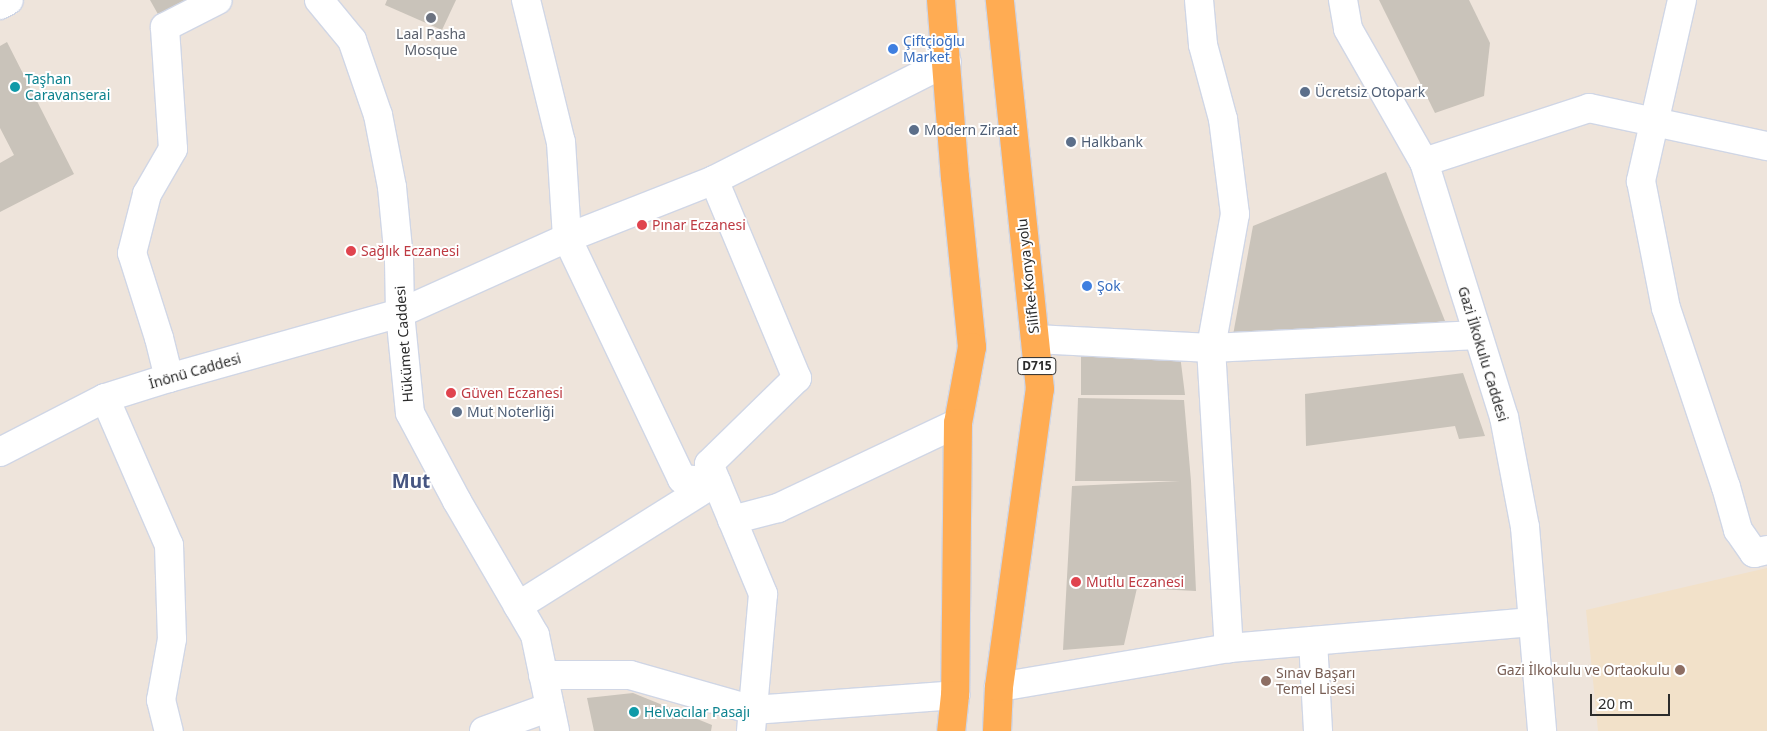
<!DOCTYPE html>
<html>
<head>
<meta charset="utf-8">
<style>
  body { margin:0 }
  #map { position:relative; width:1767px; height:731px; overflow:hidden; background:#eee4db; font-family:"Noto Sans",sans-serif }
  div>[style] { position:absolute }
  .education>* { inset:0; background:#f2e1c9 }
  .building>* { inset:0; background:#c9c3ba }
  .roads { filter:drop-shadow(1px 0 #d0d6e5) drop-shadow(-1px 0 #d0d6e5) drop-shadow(0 1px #d0d6e5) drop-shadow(0 -1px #d0d6e5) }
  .minor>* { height:28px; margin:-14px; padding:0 14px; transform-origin:14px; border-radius:14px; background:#fff }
  .trunk>* { height:28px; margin:-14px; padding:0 14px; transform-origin:14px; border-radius:14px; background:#ffac53 }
  .dots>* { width:14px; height:14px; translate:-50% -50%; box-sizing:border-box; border:2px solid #fff; border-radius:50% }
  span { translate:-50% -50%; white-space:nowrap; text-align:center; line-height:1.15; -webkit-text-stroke:4px #fff; paint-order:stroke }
  .shield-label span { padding:1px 4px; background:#fff; border:1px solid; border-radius:4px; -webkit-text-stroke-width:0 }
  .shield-label { font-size:12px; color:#2b2b2b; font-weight:700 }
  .worship-label { font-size:14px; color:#5b616d }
  .shop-label { font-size:14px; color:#366cbe }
  .left { translate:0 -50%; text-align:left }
  .culture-label { font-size:14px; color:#0d838f }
  .service-label { font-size:14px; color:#4e5e75 }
  .health-label { font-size:14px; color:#be3a42 }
  .street-label { font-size:14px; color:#2b2b2b }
  .education-label { font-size:14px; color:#785e54 }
  .right { translate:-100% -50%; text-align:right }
  .district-label { font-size:19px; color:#465581; font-weight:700 }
  .scale { position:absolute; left:1590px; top:694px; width:80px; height:22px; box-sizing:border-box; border:2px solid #2b2b2b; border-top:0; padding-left:6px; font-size:15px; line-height:18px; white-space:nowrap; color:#2b2b2b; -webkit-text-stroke:4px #fff; paint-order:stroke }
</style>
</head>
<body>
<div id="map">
  <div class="education">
    <i style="clip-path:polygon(1767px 568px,1767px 731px,1598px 731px,1586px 610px)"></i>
  </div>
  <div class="building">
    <i style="clip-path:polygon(150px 0,187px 0,159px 16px)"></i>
    <i style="clip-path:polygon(387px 0,456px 0,442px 30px,385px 5px)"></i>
    <i style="clip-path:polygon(1379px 0,1469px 0,1490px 43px,1484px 96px,1435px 113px)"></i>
    <i style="clip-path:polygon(7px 42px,74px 174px,0 212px,0 163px,14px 155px,0 128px,0 46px)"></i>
    <i style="clip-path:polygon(1386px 172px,1445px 321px,1332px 335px,1233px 335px,1253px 226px)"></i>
    <i style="clip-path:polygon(1081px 349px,1180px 355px,1185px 395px,1081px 395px)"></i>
    <i style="clip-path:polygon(1463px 373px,1485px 436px,1459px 439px,1455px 426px,1306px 446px,1305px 394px)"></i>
    <i style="clip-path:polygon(1078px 398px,1184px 400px,1191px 481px,1196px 591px,1137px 588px,1124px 645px,1063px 650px,1072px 486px,1180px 481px,1075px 481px)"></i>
    <i style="clip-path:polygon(633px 693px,712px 725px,711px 731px,594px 731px,587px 698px)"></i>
  </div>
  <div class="roads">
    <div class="minor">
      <i style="left:319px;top:0;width:52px;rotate:50.5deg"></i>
      <i style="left:352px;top:40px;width:79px;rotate:70.9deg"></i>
      <i style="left:378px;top:115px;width:73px;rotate:79deg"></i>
      <i style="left:392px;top:187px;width:73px;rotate:84.5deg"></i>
      <i style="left:399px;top:260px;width:53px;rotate:88.9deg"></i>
      <i style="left:400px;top:313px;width:100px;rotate:84.3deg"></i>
      <i style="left:410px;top:413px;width:100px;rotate:61.9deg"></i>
      <i style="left:457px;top:501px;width:155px;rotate:59.8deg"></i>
      <i style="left:535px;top:635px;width:98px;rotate:78.2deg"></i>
      <i style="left:526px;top:0;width:146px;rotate:76.2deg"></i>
      <i style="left:561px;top:142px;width:96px;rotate:86.4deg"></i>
      <i style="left:567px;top:238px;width:267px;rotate:64.5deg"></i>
      <i style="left:682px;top:479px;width:34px;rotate:5deg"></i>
      <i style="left:1199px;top:0;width:45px;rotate:84.9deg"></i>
      <i style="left:1203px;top:45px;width:77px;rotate:74.9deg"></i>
      <i style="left:1223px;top:119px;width:96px;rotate:82.8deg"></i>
      <i style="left:1235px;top:214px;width:136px;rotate:100.2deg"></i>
      <i style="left:1211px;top:348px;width:301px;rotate:86.6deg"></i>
      <i style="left:1343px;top:0;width:29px;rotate:80deg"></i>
      <i style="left:1348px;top:29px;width:153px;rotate:60.3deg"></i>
      <i style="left:1424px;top:162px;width:267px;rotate:72.6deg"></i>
      <i style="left:1504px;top:417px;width:112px;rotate:79.2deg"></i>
      <i style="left:1525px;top:527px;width:205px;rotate:85.2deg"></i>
      <i style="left:1682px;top:0;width:186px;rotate:102.8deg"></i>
      <i style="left:1641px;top:181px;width:129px;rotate:78.9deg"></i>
      <i style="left:1666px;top:308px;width:189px;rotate:71.5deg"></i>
      <i style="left:1726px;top:487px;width:45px;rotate:74.4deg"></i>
      <i style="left:1738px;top:530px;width:28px;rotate:55deg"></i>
      <i style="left:1754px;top:553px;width:13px;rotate:-13deg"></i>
      <i style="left:0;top:5px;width:10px;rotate:-29deg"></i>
      <i style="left:1424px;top:162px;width:174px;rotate:-18.1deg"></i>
      <i style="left:1589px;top:108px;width:182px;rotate:12.1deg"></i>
      <i style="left:714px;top:180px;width:215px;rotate:67.3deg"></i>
      <i style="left:797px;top:378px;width:123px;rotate:135.7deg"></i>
      <i style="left:709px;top:464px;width:141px;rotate:67.4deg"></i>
      <i style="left:763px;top:594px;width:138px;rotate:95deg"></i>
      <i style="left:1035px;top:339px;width:176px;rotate:2.9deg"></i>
      <i style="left:1211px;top:348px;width:267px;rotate:-2.8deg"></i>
      <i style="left:169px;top:378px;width:41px;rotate:-104deg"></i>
      <i style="left:159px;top:338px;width:89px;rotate:-107.6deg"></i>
      <i style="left:132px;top:253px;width:61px;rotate:-75.7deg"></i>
      <i style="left:147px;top:194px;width:52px;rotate:-60deg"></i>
      <i style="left:173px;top:149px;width:122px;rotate:-93.8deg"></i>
      <i style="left:165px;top:27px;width:59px;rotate:-27deg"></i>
      <i style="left:105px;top:398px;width:160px;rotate:66.5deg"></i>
      <i style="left:169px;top:545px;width:94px;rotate:88.2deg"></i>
      <i style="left:172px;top:639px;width:62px;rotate:100.2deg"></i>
      <i style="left:161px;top:700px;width:32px;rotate:76deg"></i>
      <i style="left:0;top:452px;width:118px;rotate:-27.2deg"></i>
      <i style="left:105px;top:398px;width:67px;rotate:-17.4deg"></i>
      <i style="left:169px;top:378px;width:240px;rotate:-15.7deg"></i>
      <i style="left:400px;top:313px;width:183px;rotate:-24.2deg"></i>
      <i style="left:567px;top:238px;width:158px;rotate:-21.5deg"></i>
      <i style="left:714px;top:180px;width:261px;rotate:-26.9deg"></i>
      <i style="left:732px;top:520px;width:48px;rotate:-14.6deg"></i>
      <i style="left:778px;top:508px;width:199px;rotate:-25.3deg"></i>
      <i style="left:518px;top:606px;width:234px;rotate:-32.1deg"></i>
      <i style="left:1313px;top:641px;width:90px;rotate:86.8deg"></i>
      <i style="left:543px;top:675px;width:87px"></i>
      <i style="left:630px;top:675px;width:128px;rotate:15.9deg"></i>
      <i style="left:753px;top:710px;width:203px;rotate:-4.2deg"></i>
      <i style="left:999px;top:687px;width:233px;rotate:-9.6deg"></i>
      <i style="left:1229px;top:648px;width:305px;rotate:-4.9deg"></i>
      <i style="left:484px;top:731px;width:70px;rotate:-20deg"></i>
    </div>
    <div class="trunk">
      <i style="left:941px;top:0;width:178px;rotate:85.5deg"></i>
      <i style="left:955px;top:177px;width:171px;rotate:84.3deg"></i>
      <i style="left:972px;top:347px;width:77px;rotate:100.4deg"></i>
      <i style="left:958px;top:423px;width:272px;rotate:90.6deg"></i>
      <i style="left:955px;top:695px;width:36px;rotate:96deg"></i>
      <i style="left:997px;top:731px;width:44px;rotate:-87.4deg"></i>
      <i style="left:999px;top:687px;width:301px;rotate:-82.2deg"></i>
      <i style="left:1040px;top:389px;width:391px;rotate:-95.9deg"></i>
    </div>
  </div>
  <div class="dots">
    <i style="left:431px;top:18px;background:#6b7280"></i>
    <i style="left:893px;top:49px;background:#3f7fe0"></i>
    <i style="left:15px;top:87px;background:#0f9aa8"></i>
    <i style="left:1305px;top:92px;background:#5c6f8a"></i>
    <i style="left:914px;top:130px;background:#5c6f8a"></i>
    <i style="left:1071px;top:142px;background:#5c6f8a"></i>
    <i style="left:642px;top:225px;background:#e0444e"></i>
    <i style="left:351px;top:251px;background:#e0444e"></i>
    <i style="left:1087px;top:286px;background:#3f7fe0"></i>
    <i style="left:451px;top:393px;background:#e0444e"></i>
    <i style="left:457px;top:412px;background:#5c6f8a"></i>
    <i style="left:1076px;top:582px;background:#e0444e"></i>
    <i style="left:1680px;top:670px;background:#8d6e63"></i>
    <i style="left:1266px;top:681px;background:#8d6e63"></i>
    <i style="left:634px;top:712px;background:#0f9aa8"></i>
  </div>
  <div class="shield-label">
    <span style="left:1037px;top:366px">D715</span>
  </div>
  <div class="worship-label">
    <span style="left:431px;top:42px">Laal Pasha<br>Mosque</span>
  </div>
  <div class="shop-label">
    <span class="left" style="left:903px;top:49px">Çiftçioğlu<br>Market</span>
    <span class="left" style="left:1097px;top:286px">Şok</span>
  </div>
  <div class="culture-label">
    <span class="left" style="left:25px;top:87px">Taşhan<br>Caravanserai</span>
    <span class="left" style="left:644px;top:712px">Helvacılar Pasajı</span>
  </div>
  <div class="service-label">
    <span class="left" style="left:1315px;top:92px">Ücretsiz Otopark</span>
    <span class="left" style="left:924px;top:130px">Modern Ziraat</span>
    <span class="left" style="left:1081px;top:142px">Halkbank</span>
    <span class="left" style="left:467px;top:412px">Mut Noterliği</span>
  </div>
  <div class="health-label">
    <span class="left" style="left:652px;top:225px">Pınar Eczanesi</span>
    <span class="left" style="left:361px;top:251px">Sağlık Eczanesi</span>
    <span class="left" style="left:461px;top:393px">Güven Eczanesi</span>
    <span class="left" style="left:1086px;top:582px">Mutlu Eczanesi</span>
  </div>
  <div class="street-label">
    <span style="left:1028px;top:276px;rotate:-96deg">Silifke-Konya yolu</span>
    <span style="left:404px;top:344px;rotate:-94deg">Hükümet Caddesi</span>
    <span style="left:1483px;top:354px;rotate:73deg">Gazi İlkokulu Caddesi</span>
    <span style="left:195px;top:371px;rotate:-16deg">İnönü Caddesi</span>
  </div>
  <div class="education-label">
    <span class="right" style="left:1670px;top:670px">Gazi İlkokulu ve Ortaokulu</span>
    <span class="left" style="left:1276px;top:681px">Sınav Başarı<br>Temel Lisesi</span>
  </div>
  <div class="district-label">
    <span style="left:411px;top:482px">Mut</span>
  </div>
  <div class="scale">20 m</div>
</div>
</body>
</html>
